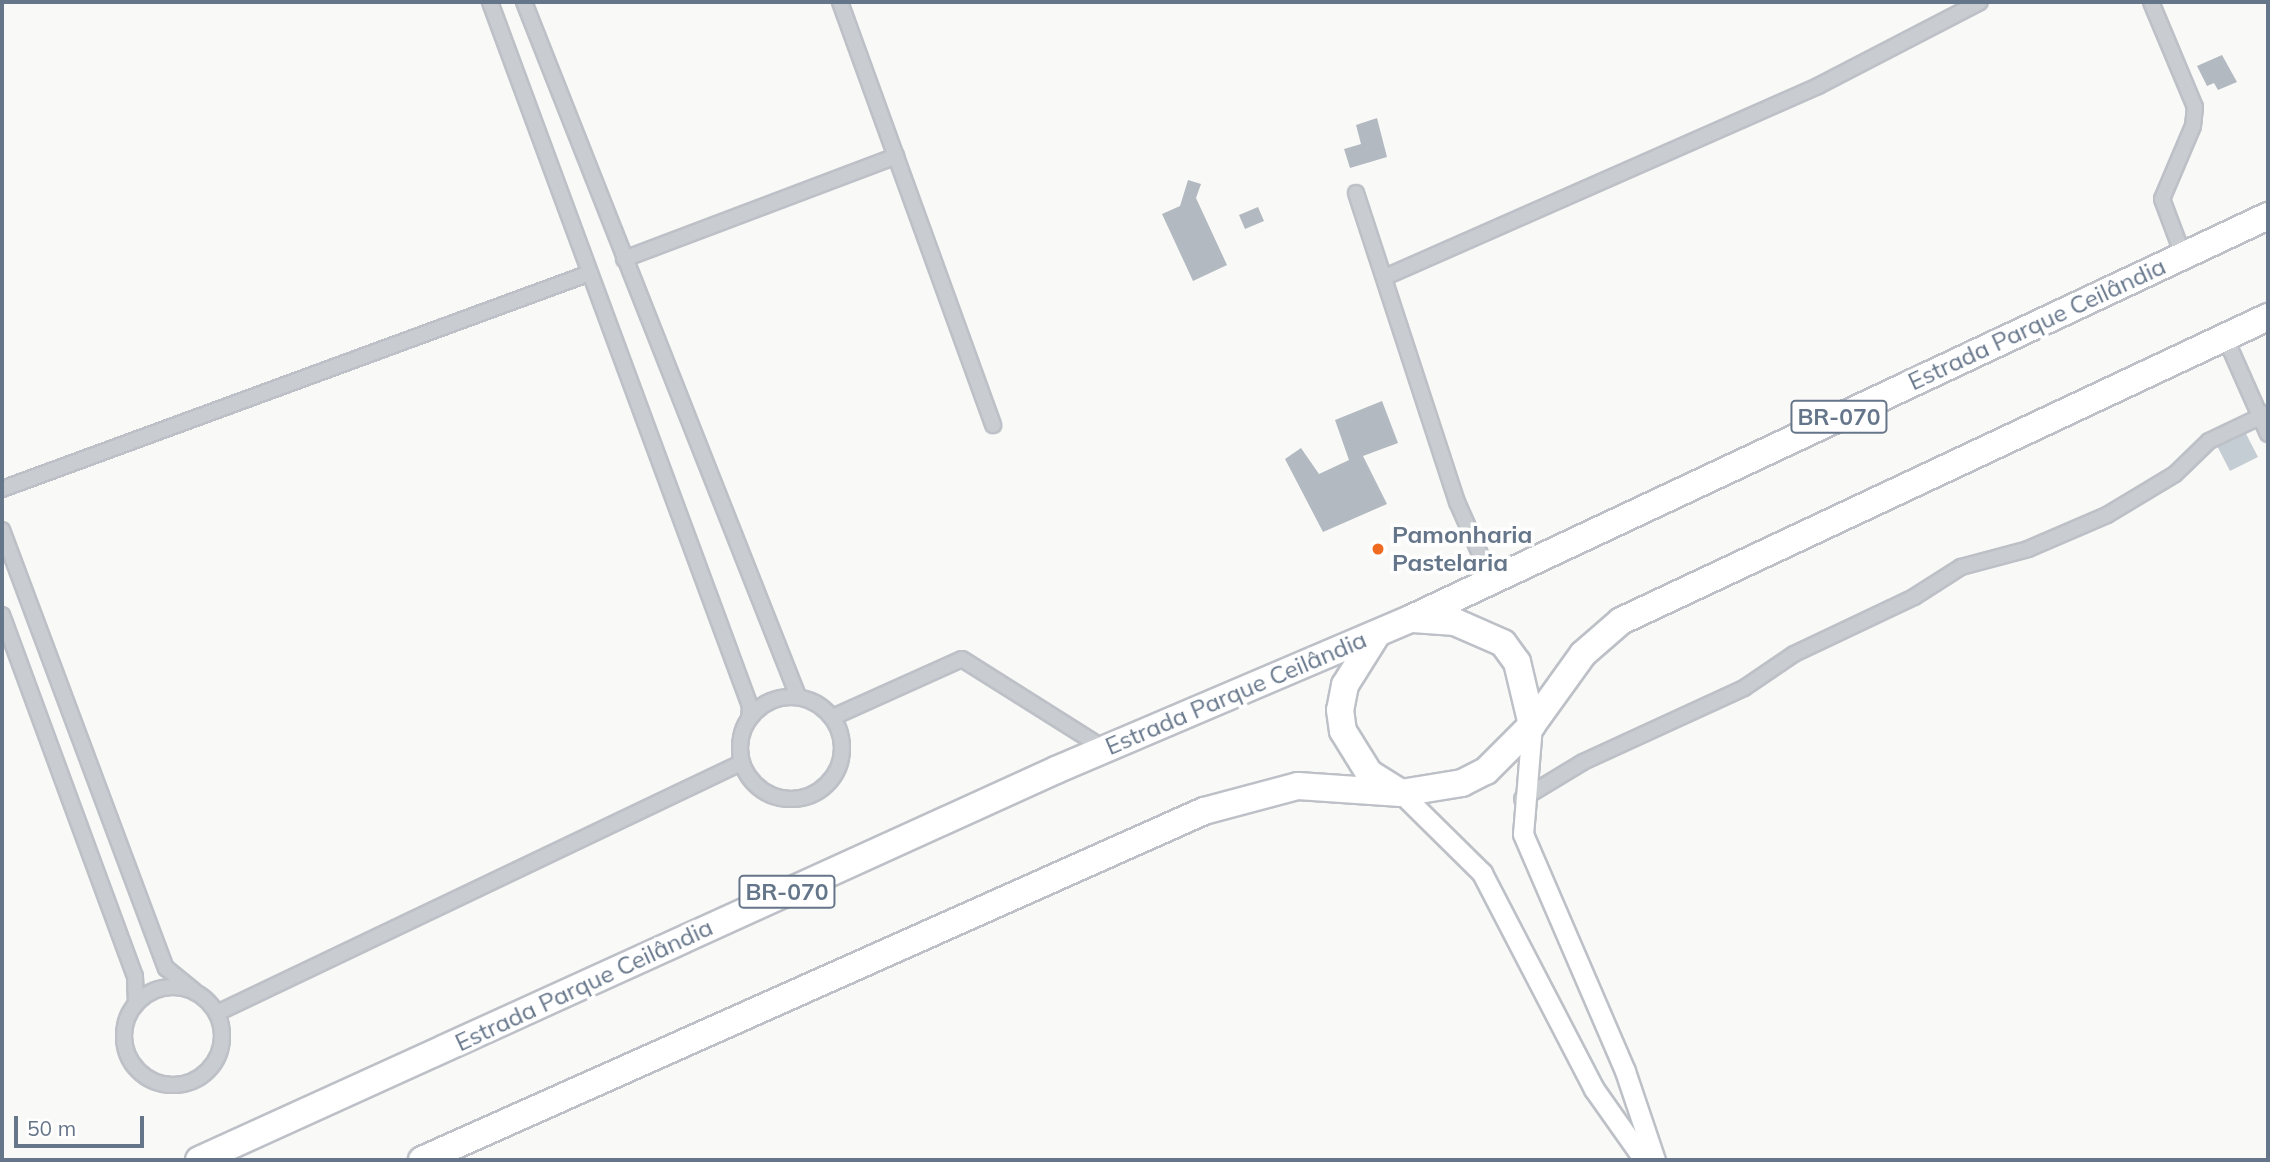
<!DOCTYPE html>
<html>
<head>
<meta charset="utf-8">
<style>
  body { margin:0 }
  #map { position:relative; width:2270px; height:1162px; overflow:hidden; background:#f9f9f7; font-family:Mulish,sans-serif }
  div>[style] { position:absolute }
  .water>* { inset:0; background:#c4cdd4 }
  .building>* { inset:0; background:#b2b9c0 }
  .roads { filter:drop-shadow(2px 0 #bdc1c7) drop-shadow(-2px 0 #bdc1c7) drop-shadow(0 2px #bdc1c7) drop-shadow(0 -2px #bdc1c7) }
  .minor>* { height:14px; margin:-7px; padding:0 7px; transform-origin:7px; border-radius:7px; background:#c9ccd0 }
  .minor>.ring { margin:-7px; padding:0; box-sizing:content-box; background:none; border:14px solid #c9ccd0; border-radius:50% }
  .secondary>* { height:19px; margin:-9.5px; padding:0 9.5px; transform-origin:9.5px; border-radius:9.5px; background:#fff }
  .motorway>* { height:26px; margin:-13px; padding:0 13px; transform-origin:13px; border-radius:13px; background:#fff }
  .dots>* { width:19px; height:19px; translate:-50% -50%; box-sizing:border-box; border:4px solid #fff; border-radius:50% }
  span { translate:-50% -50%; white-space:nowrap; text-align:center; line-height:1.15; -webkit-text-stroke:7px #fff; paint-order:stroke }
  .shield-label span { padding:2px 5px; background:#fff; border:2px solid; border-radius:5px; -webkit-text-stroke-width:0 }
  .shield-label { font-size:23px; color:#66768a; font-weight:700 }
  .street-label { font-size:24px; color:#66768a }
  .poi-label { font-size:24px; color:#66768a; font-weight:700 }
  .left { translate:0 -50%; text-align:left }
  .frame { position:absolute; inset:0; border:4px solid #66768a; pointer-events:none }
  .scale { position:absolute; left:14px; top:1116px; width:130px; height:32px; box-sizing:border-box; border:4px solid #66768a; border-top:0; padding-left:9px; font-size:21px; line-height:24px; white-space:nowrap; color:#66768a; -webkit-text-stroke:5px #fff; paint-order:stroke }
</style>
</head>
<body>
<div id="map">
  <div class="water">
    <i style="clip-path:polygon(2242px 426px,2258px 457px,2230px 471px,2214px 440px)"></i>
  </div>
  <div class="building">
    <i style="clip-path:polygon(2222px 55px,2237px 82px,2218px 90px,2214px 83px,2207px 86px,2197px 66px)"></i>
    <i style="clip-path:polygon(1377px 118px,1387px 157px,1350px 168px,1344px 149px,1361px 144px,1356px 125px)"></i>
    <i style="clip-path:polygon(1188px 180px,1201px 184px,1196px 198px,1227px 265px,1193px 281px,1162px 214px,1180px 206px)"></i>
    <i style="clip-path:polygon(1258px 207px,1264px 221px,1245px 229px,1239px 215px)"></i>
    <i style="clip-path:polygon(1382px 401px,1398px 443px,1363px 456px,1387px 504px,1323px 532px,1285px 459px,1301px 448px,1319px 474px,1349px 460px,1335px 420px)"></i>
  </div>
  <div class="roads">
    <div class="minor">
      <i style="left:490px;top:2px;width:750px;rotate:69.73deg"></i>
      <i style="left:750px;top:706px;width:13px;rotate:94deg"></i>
      <i style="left:524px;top:2px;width:746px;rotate:68.46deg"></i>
      <i style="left:840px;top:2px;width:450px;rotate:70.1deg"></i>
      <i style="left:2151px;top:2px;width:114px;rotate:67.3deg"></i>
      <i style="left:2195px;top:107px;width:19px;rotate:96deg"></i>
      <i style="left:2193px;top:126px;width:79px;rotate:113deg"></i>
      <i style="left:2162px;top:199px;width:60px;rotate:69.4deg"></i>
      <i style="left:1356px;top:193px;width:325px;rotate:71.9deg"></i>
      <i style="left:1457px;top:502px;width:86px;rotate:66.1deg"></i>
      <i style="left:624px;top:259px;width:291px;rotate:-20.7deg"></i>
      <i style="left:1385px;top:277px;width:473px;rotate:-23.8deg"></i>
      <i style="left:1818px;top:86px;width:182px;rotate:-27.4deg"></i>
      <i style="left:2225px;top:337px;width:106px;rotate:66.1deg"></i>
      <i style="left:2px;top:489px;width:626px;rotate:-20.17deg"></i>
      <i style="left:2px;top:530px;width:468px;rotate:69.5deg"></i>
      <i style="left:166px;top:968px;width:36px;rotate:39deg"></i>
      <i style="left:2px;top:615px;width:385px;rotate:69.8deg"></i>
      <i style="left:135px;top:976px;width:27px;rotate:88deg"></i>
      <i class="ring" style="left:740px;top:697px;width:88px;height:88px"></i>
      <i style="left:833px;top:717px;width:141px;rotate:-24.2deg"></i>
      <i style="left:962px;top:659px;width:169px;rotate:32.2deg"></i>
      <i style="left:1522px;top:799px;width:71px;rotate:-31.2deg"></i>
      <i style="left:1583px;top:762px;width:177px;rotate:-24.7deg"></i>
      <i style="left:1744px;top:688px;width:60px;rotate:-34.2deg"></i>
      <i style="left:1794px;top:654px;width:133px;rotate:-25.4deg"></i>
      <i style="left:1914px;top:597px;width:56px;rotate:-32.6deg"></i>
      <i style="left:1961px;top:567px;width:69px;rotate:-15deg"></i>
      <i style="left:2028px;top:549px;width:86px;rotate:-23.3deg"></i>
      <i style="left:2107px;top:515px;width:79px;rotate:-31.1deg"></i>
      <i style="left:2175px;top:474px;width:47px;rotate:-44.1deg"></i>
      <i style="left:2209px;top:441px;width:65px;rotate:-25.4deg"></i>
      <i class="ring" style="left:124px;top:987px;width:84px;height:84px"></i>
      <i style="left:217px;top:1013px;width:581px;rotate:-25.51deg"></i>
    </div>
    <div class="secondary">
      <i style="left:1532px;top:725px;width:109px;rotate:94.7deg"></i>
      <i style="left:1523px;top:834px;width:258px;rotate:66.7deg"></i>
      <i style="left:1625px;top:1071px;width:94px;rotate:71.4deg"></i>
      <i style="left:1401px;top:793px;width:114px;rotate:44.6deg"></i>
      <i style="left:1482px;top:873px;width:243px;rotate:62.6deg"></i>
      <i style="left:1594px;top:1089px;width:87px;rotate:54.8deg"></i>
    </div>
    <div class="motorway">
      <i style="left:1413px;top:619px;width:42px;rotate:4.1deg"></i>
      <i style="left:1455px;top:622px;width:52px;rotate:23.6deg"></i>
      <i style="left:1503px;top:643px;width:24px;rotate:54deg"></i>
      <i style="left:1517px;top:662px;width:65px;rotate:76.6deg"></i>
      <i style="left:1377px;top:634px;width:60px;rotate:122.1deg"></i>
      <i style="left:1345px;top:685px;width:25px;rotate:101deg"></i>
      <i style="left:1340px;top:710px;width:21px;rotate:82deg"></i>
      <i style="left:1343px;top:731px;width:49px;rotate:58.2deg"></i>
      <i style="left:1369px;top:773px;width:32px;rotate:32deg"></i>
      <i style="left:199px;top:1160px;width:942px;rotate:-24.47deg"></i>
      <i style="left:1056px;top:770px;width:385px;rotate:-23.1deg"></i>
      <i style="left:1410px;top:619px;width:948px;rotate:-25.16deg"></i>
      <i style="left:422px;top:1160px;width:856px;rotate:-24.05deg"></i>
      <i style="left:1204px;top:811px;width:97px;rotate:-14.9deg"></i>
      <i style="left:1298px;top:786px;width:103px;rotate:3.9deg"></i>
      <i style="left:1401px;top:793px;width:62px;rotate:-9.3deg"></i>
      <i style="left:1462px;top:783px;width:27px;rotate:-27deg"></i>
      <i style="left:1486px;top:771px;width:65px;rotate:-45deg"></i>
      <i style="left:1532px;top:725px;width:87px;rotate:-54.3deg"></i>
      <i style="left:1583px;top:654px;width:50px;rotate:-41deg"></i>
      <i style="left:1621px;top:621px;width:715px;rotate:-25.17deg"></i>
    </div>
  </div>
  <div class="dots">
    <i style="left:1378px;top:549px;background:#ef6b22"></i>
  </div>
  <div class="shield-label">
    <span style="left:1839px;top:417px">BR-070</span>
    <span style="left:787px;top:892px">BR-070</span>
  </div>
  <div class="street-label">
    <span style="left:2037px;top:324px;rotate:-25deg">Estrada Parque Ceilândia</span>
    <span style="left:1236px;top:693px;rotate:-23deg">Estrada Parque Ceilândia</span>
    <span style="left:584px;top:985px;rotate:-25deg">Estrada Parque Ceilândia</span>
  </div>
  <div class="poi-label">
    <span class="left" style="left:1392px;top:549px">Pamonharia<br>Pastelaria</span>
  </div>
  <div class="frame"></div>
  <div class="scale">50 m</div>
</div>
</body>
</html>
